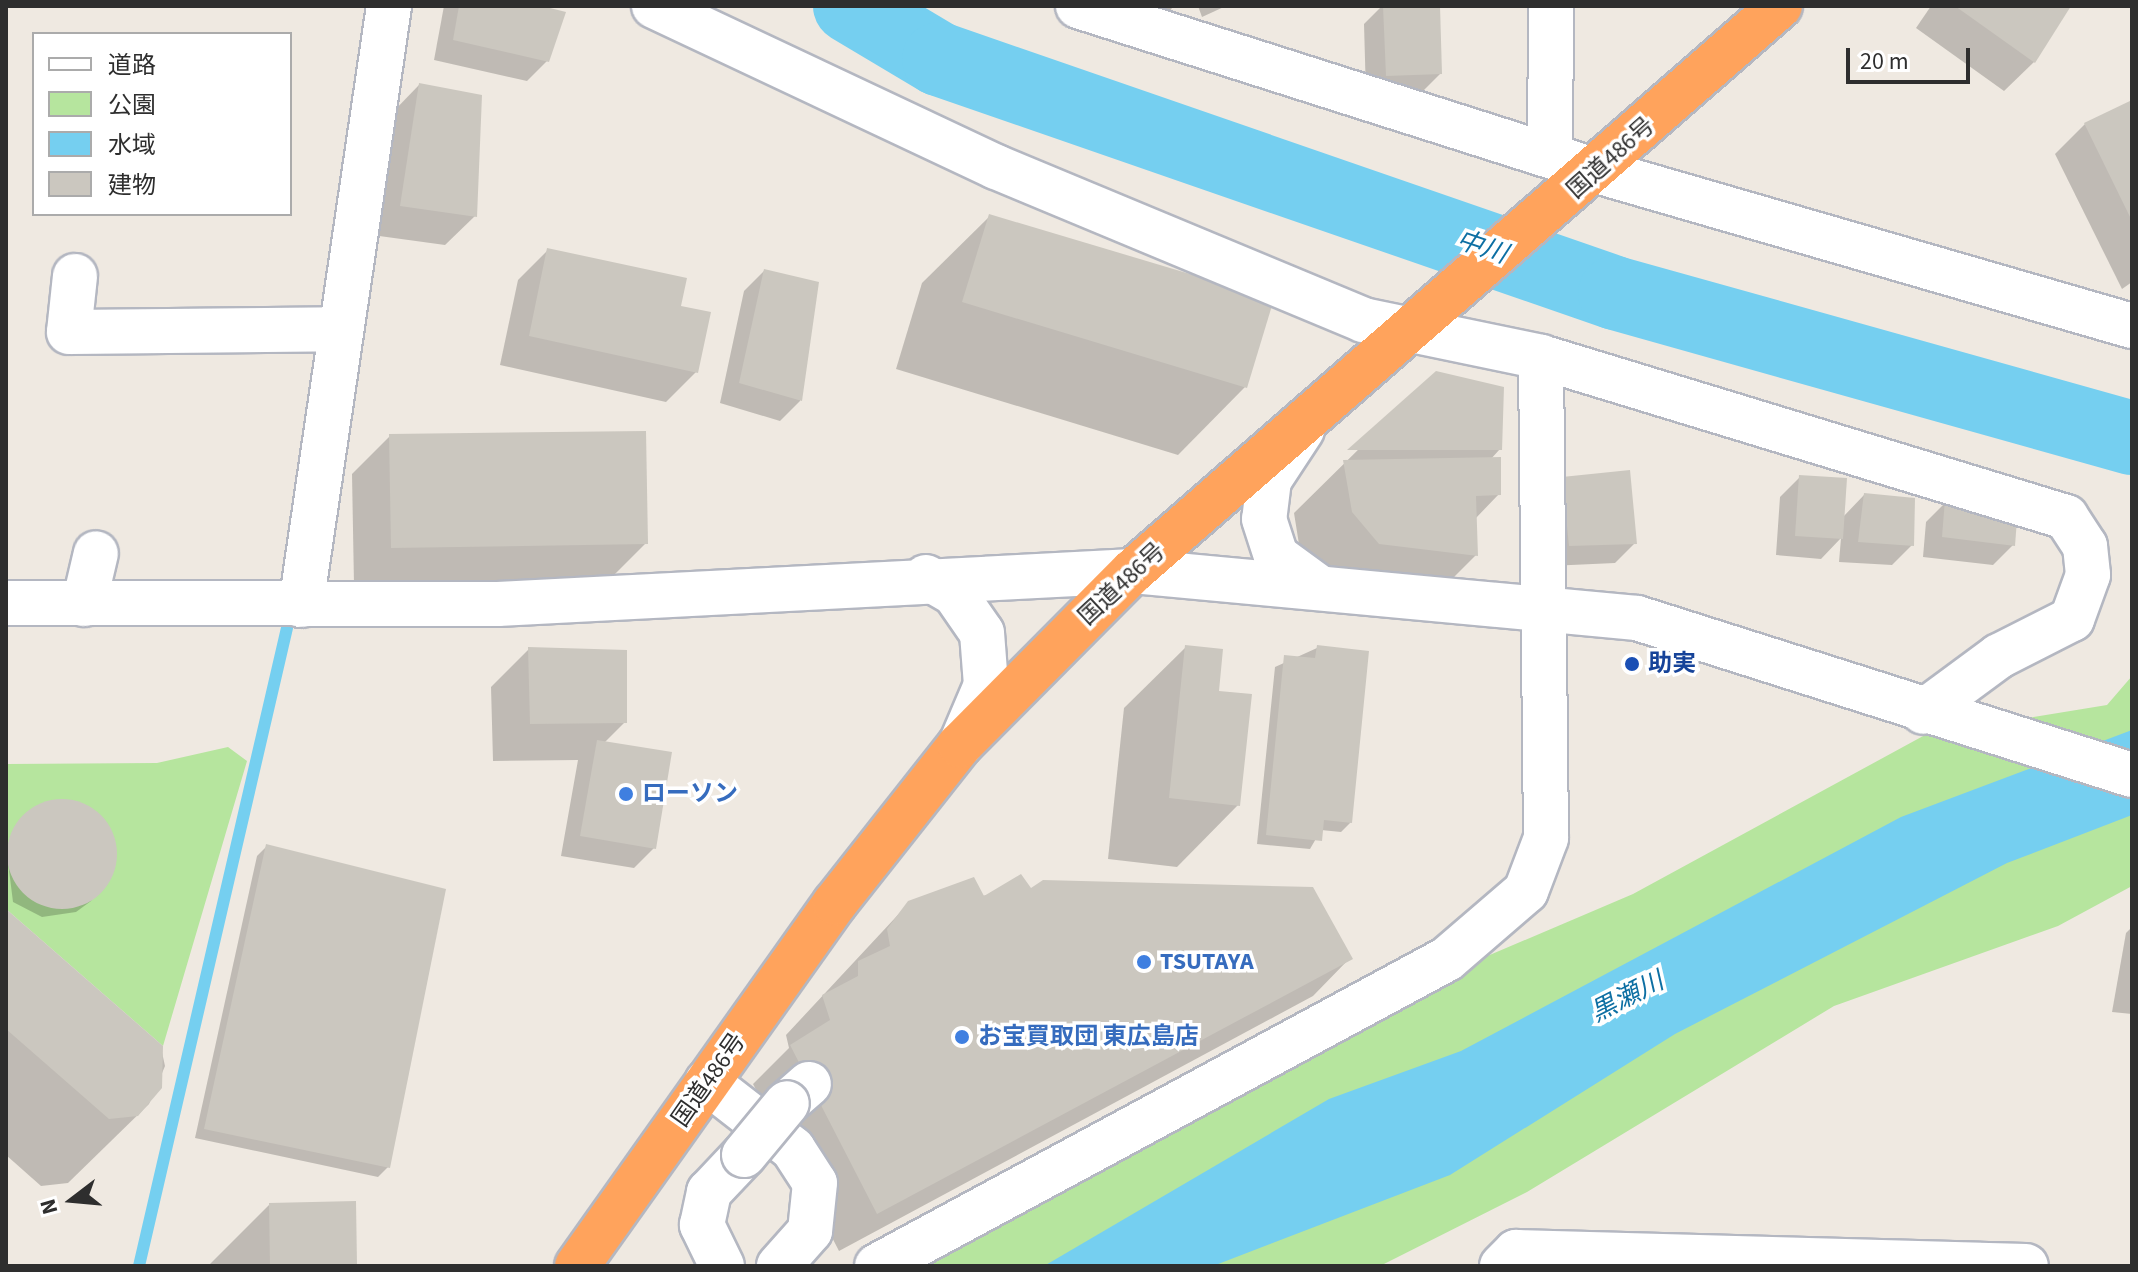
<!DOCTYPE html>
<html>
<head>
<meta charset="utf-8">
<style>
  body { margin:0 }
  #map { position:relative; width:2138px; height:1272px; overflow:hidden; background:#efe9e1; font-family:"Source Sans 3","Noto Sans JP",sans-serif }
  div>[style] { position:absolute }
  .green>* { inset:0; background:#b6e59e }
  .water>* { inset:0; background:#75cff0 }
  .shadow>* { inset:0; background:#0003 }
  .stream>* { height:12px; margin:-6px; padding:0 6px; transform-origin:6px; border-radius:6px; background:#75cff0 }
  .river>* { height:74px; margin:-37px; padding:0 37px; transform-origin:37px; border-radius:37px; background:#75cff0 }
  .building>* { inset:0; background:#cbc7bf }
  .round { border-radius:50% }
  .roads { filter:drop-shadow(2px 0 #b4b7c1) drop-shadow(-2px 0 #b4b7c1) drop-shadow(0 2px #b4b7c1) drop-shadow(0 -2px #b4b7c1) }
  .minor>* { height:44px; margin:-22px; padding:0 22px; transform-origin:22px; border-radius:22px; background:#fff }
  .highway>* { height:44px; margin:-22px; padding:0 22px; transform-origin:22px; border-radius:22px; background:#ffa35c }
  .bridges { filter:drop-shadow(2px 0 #b4b7c1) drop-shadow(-2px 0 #b4b7c1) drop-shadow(0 2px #b4b7c1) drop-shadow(0 -2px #b4b7c1) }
  .minor-bridge>* { height:44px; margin:-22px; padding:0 22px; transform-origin:22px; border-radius:22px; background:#fff }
  .dots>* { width:22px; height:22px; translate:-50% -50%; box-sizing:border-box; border:4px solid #fff; border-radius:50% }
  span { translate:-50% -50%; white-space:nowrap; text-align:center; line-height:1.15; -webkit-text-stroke:7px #fff; paint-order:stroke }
  .street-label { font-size:24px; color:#2e2e2e }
  .transit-label { font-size:24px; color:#164399; font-weight:700 }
  .left { translate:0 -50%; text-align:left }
  .shop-label { font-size:24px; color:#366cbe; font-weight:700 }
  .water-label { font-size:26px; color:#0d6fa3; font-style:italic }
  .frame { position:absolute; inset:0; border:8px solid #2e2e2e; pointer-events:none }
  .legend { position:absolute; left:32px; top:32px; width:260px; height:184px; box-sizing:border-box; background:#fff; border:2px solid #ababab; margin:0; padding:10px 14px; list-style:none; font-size:24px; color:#2e2e2e }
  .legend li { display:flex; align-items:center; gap:16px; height:40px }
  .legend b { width:40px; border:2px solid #ababab }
  .north { position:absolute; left:32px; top:1160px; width:80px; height:80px; -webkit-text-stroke:6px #fff; paint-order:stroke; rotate:254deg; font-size:22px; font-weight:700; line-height:32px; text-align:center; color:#2e2e2e }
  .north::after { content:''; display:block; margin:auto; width:28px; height:36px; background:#2e2e2e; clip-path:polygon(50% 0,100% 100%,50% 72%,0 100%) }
  .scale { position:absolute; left:1846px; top:48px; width:124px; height:36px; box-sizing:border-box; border:4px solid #2e2e2e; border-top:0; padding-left:10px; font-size:24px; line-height:28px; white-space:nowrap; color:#2e2e2e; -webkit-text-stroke:6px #fff; paint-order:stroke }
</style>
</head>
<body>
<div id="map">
  <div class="green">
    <i style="clip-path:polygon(2132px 676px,2132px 886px,2058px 926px,1834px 1006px,1527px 1192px,1380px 1266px,895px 1266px,1288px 1041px,1633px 894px,1925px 735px,2107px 705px)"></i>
    <i style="clip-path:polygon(228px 747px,247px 761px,163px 1046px,6px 909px,6px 764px,157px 763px)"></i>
  </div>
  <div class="water">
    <i style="clip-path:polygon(2132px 730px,2132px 815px,2007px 863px,1675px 1034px,1450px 1175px,1213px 1266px,1044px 1266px,1329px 1099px,1461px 1051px,1901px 817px)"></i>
  </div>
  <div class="shadow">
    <i style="clip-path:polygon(533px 6px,547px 61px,527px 81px,434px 60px,444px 6px)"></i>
    <i style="clip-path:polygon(1113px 6px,1173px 6px,1169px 13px)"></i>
    <i style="clip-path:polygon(1198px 6px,1226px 6px,1202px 17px)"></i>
    <i style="clip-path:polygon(1382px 6px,1438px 6px,1440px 74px,1420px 94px,1366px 95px,1364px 24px)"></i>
    <i style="clip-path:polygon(1931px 6px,2069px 6px,2034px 62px,2004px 91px,1916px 28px)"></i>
    <i style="clip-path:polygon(419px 85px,475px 216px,445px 245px,372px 235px,390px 115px)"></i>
    <i style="clip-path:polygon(2132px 102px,2132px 282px,2122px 289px,2055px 154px,2085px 124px)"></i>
    <i style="clip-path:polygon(990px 216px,1245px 387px,1178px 455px,896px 369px,922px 283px)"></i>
    <i style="clip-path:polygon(548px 250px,679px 307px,696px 372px,666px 402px,500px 365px,518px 280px)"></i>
    <i style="clip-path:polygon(764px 271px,817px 284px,800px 401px,780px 421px,720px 403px,744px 291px)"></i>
    <i style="clip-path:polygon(1436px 373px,1500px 449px,1490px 460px,1499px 494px,1475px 519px,1476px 555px,1425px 606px,1302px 563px,1294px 513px)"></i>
    <i style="clip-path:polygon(390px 436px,646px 543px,608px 581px,354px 585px,352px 474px)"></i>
    <i style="clip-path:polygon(1800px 477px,1843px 517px,1864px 495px,1912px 545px,1892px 565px,1839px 562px,1841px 538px,1821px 559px,1776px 555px,1780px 497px)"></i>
    <i style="clip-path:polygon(1563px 479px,1635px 543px,1615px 563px,1549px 566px)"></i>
    <i style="clip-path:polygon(1946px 502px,2013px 545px,1993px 565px,1923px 557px,1926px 522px)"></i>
    <i style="clip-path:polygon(1186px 647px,1217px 692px,1238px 805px,1177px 867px,1108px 859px,1124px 708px)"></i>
    <i style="clip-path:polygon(1317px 648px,1351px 822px,1341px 832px,1321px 830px,1310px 849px,1257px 844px,1275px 667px)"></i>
    <i style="clip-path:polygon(529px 649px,625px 722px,604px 743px,654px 848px,634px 868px,561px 856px,578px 760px,493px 761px,491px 687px)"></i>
    <i style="clip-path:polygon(76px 802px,105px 822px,115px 857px,91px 901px,76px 912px,42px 917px,13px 902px,6px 846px,40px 805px)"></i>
    <i style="clip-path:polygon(267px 846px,388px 1167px,378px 1177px,195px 1138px,257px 856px)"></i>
    <i style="clip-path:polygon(1031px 891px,1350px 958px,1313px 996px,839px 1251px,753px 1084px,789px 1048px,786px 1035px,909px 903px)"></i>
    <i style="clip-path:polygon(6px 911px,161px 1048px,165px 1066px,149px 1104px,68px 1183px,41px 1186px,6px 1155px)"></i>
    <i style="clip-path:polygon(2132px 927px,2132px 1014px,2112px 1012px,2126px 933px)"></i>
    <i style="clip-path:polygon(269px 1205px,355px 1266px,208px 1266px)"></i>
  </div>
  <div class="stream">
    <i style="left:139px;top:1266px;width:655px;rotate:-76.94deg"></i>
  </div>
  <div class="river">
    <i style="left:850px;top:6px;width:104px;rotate:30.8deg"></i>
    <i style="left:939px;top:59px;width:715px;rotate:19.09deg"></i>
    <i style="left:1615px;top:293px;width:537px;rotate:15.67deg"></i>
  </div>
  <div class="building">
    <i style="clip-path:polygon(459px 6px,542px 6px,566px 12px,549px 62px,453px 40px)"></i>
    <i style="clip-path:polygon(1383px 6px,1440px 6px,1442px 74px,1386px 76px)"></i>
    <i style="clip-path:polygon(1955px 6px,2071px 6px,2035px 63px)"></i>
    <i style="clip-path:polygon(419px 83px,482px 95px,477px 217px,400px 206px)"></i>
    <i style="clip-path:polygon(2132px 100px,2132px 221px,2084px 123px)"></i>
    <i style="clip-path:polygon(989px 214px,1274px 299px,1247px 388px,962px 302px)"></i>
    <i style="clip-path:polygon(547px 248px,687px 278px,681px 306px,711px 312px,698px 373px,529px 336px)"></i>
    <i style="clip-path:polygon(764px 269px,819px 282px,802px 401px,739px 383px)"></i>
    <i style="clip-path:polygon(1436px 371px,1504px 387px,1502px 450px,1347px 450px)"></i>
    <i style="clip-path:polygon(646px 431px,648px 544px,391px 548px,389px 434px)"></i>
    <i style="clip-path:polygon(1501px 457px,1501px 495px,1476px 496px,1478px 556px,1379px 544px,1352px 512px,1343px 460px)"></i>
    <i style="clip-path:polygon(1630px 470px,1637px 544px,1569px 546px,1562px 477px)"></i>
    <i style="clip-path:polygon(1799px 475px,1847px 478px,1843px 539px,1795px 536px)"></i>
    <i style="clip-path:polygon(1864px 493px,1915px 498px,1914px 546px,1858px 542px)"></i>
    <i style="clip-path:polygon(1945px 499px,2018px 506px,2015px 546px,1942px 537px)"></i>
    <i style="clip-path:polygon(1185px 645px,1223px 649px,1219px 691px,1252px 694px,1240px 806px,1169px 798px)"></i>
    <i style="clip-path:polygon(1317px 645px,1369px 651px,1352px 823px,1324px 820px,1322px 841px,1266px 835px,1284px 655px,1315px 658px)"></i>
    <i style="clip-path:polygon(528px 647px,627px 650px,627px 723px,530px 724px)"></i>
    <i style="clip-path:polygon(597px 740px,672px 752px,656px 849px,580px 836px)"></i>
    <i class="round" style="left:7px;top:799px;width:110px;height:110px"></i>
    <i style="clip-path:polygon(266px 844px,446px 889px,390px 1168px,204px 1129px)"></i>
    <i style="clip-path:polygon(1021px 874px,1031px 888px,1043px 880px,1313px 887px,1353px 959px,877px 1214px,790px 1045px,830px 1020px,822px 995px,858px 976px,858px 961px,890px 946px,887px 929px,908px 901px,974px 877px,984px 896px)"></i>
    <i style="clip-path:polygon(6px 909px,163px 1046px,162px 1088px,138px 1116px,109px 1119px,6px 1029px)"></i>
    <i style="clip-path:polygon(356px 1201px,357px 1266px,270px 1266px,269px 1203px)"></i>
  </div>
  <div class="roads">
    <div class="minor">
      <i style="left:654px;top:6px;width:378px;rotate:25.2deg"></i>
      <i style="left:996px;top:167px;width:398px;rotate:22.6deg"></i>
      <i style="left:1363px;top:320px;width:182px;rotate:11.7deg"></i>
      <i style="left:1541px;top:357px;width:549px;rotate:16.95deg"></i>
      <i style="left:2066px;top:517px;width:35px;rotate:57deg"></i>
      <i style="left:2085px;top:546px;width:29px;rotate:84deg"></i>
      <i style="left:2088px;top:575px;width:47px;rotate:110deg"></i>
      <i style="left:2072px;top:619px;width:82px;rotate:153.1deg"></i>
      <i style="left:1999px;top:656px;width:94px;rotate:143.6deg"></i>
      <i style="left:1078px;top:6px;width:545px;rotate:17.64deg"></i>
      <i style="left:1597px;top:171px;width:557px;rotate:16.16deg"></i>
      <i style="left:1550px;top:153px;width:147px;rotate:-89.6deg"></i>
      <i style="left:75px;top:276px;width:56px;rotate:96.1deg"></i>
      <i style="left:69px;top:332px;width:272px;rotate:-0.6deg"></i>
      <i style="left:1302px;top:430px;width:60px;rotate:123.4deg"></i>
      <i style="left:1269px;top:480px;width:39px;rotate:97deg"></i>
      <i style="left:1264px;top:519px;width:39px;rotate:72deg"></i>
      <i style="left:1276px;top:556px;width:51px;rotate:36.2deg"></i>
      <i style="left:926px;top:577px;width:34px;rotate:30deg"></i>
      <i style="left:955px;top:594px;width:47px;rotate:55.3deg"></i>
      <i style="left:982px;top:633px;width:52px;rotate:85.6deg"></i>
      <i style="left:986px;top:685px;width:64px;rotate:113deg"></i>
      <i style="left:6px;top:603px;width:492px;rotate:0.1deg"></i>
      <i style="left:498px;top:604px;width:636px;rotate:-2.97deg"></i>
      <i style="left:1133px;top:571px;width:506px;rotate:5.33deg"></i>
      <i style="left:1637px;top:618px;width:519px;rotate:17.6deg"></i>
      <i style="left:84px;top:604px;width:52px;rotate:-76.8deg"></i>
      <i style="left:301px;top:605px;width:605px;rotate:-81.64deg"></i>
      <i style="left:707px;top:1082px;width:109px;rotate:37.9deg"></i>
      <i style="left:793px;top:1149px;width:40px;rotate:57.1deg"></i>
      <i style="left:815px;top:1183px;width:48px;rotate:95.9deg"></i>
      <i style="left:810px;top:1231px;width:47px;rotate:131.5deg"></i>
      <i style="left:787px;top:1103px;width:29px;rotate:-41deg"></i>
      <i style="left:722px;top:1266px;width:46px;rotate:-116deg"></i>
      <i style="left:702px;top:1225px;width:34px;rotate:-78deg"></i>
      <i style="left:709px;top:1192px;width:51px;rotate:-46.6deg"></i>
      <i style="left:877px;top:1266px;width:647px;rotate:-28.31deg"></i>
      <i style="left:1447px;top:959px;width:104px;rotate:-40.7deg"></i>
      <i style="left:1526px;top:891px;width:57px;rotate:-69.3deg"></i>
      <i style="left:1546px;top:838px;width:481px;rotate:-90.6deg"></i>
      <i style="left:1502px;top:1266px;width:20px;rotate:-45deg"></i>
      <i style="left:1516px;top:1252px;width:510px;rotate:1.57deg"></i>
    </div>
    <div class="highway">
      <i style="left:577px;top:1266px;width:445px;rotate:-54.6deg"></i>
      <i style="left:835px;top:903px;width:201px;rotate:-51.7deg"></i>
      <i style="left:960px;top:745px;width:245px;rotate:-45.2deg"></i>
      <i style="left:1133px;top:571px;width:859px;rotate:-41.13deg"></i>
    </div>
  </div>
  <div class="bridges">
    <div class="minor-bridge">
      <i style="left:744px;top:1155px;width:67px;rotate:-50.4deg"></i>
    </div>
  </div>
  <div class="dots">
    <i style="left:1632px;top:664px;background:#1a4fb4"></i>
    <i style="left:626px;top:794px;background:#3f7fe0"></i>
    <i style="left:1144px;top:962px;background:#3f7fe0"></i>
    <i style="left:962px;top:1037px;background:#3f7fe0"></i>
  </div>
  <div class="street-label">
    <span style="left:1611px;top:158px;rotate:-42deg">国道486号</span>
    <span style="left:1122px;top:584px;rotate:-43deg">国道486号</span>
    <span style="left:709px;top:1080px;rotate:-55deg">国道486号</span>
  </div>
  <div class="transit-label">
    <span class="left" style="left:1648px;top:664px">助実</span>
  </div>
  <div class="shop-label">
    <span class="left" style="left:642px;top:794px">ローソン</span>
    <span class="left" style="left:1160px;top:962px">TSUTAYA</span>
    <span class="left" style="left:978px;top:1037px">お宝買取団 東広島店</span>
  </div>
  <div class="water-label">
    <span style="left:1482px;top:247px;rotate:19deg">中川</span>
    <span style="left:1627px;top:997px;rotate:-27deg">黒瀬川</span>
  </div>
  <div class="frame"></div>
  <ul class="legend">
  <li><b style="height:10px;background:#fff"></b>道路</li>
  <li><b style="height:22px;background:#b6e59e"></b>公園</li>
  <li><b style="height:22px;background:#75cff0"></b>水域</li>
  <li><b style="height:22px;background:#cbc7bf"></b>建物</li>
  </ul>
  <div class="north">N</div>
  <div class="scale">20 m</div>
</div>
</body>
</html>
